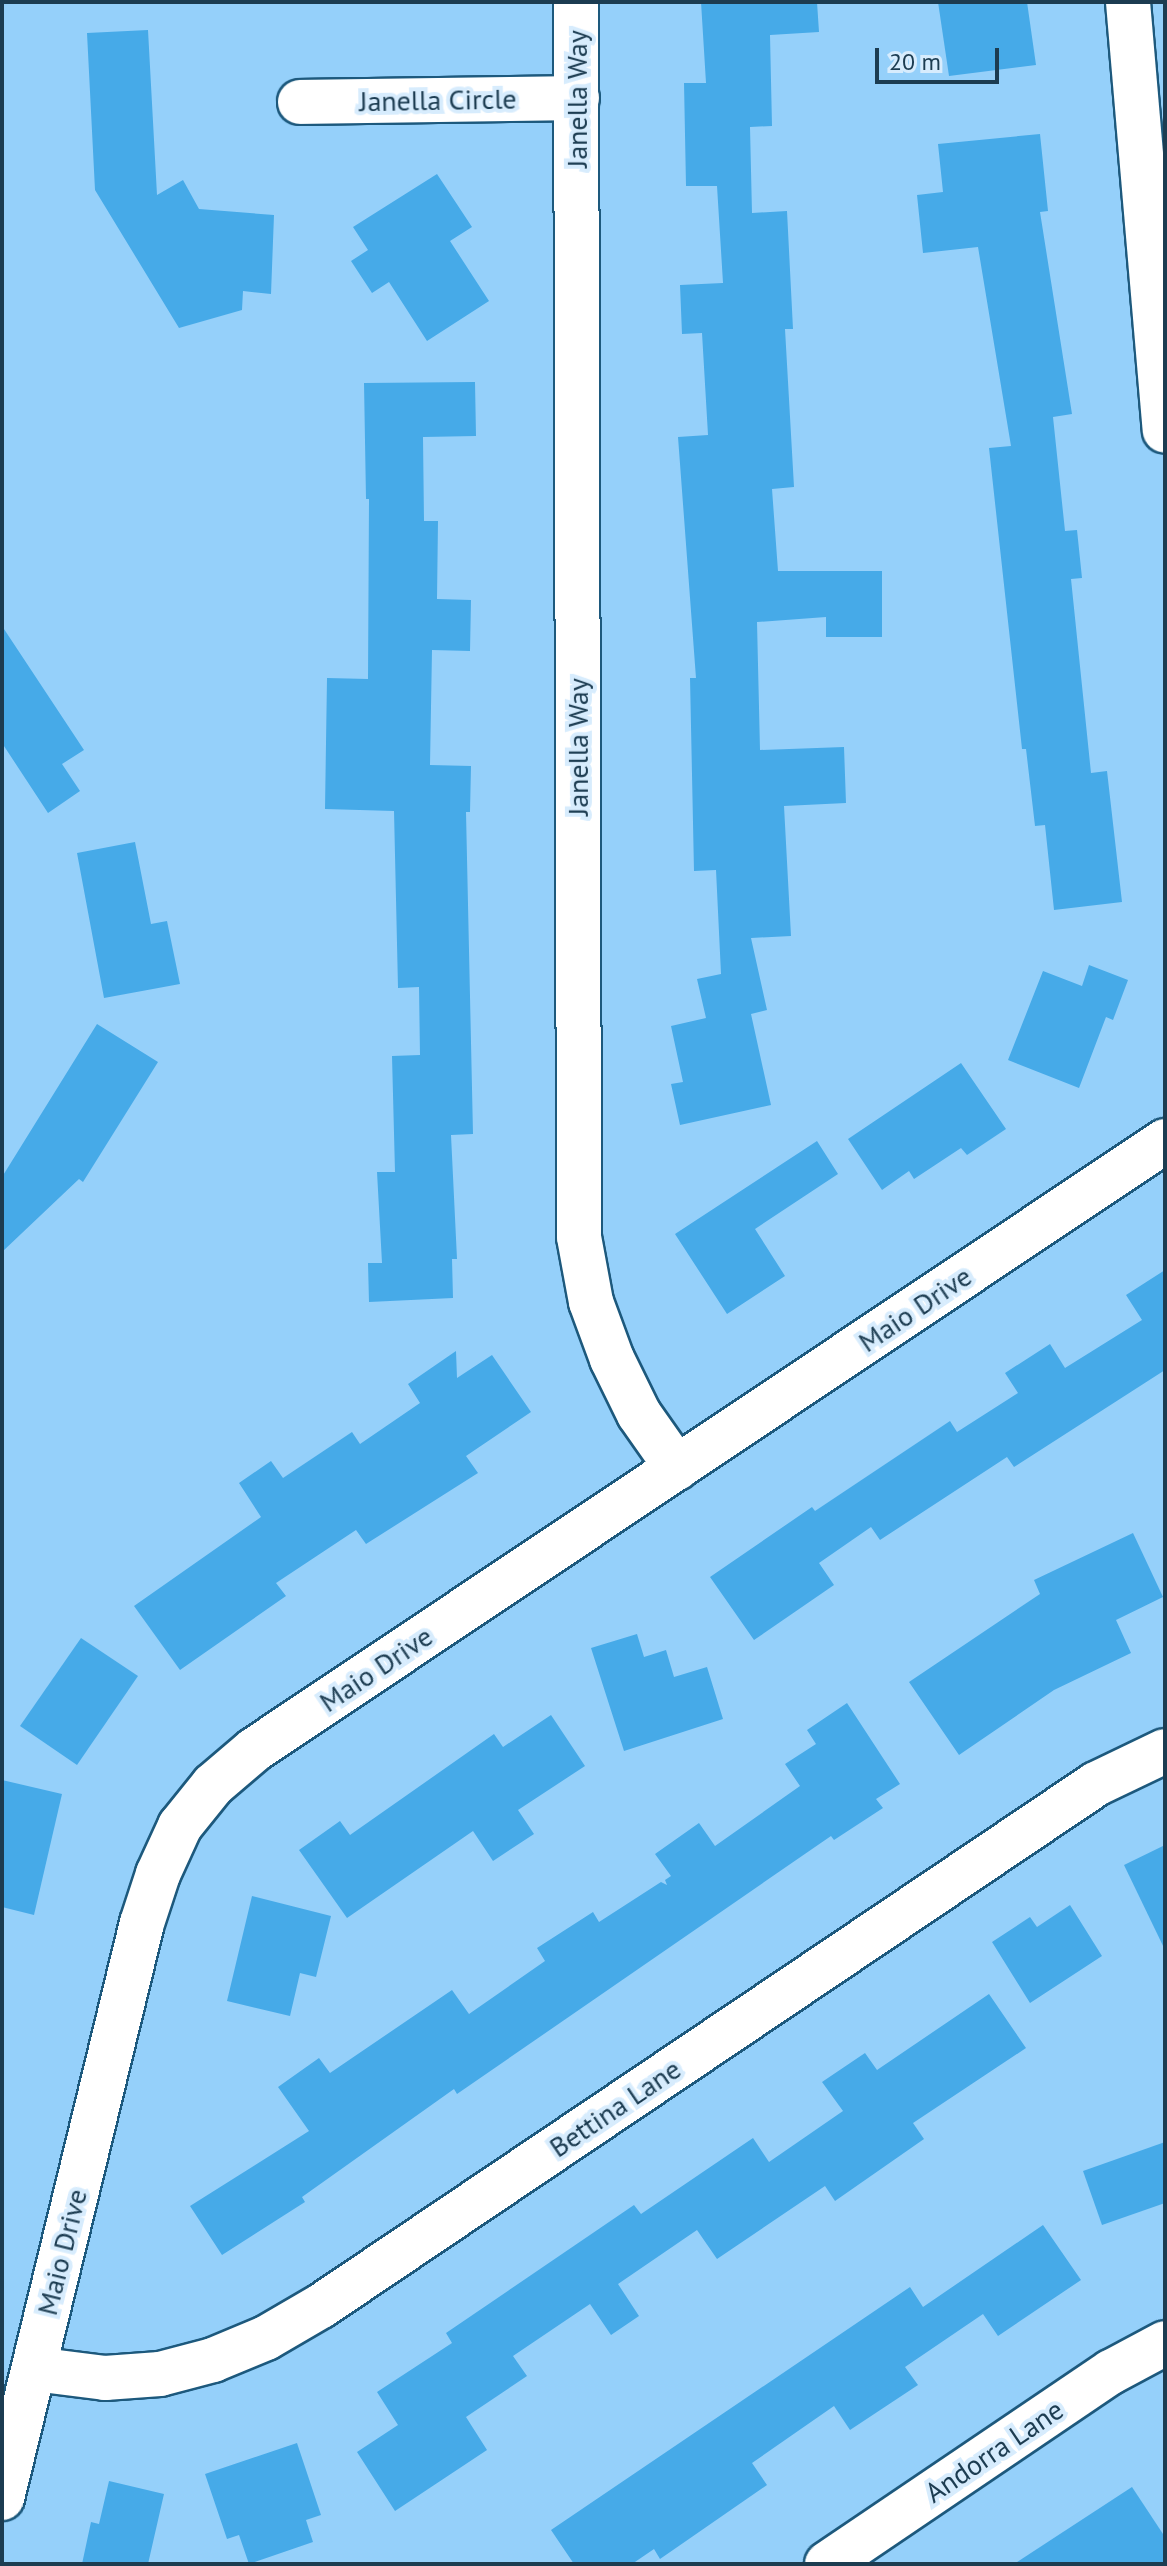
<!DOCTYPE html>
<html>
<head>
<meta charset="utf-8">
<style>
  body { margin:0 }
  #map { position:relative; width:1167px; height:2566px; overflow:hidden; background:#95d0fa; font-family:"PT Sans",sans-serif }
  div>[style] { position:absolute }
  .building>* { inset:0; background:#46aae8 }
  .roads { filter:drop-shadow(2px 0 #1d597d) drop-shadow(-2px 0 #1d597d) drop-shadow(0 2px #1d597d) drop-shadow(0 -2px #1d597d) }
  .minor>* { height:44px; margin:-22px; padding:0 22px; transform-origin:22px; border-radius:22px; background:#fff }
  span { translate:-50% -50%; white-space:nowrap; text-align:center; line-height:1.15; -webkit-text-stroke:8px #d7ecfd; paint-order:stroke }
  .street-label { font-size:28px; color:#1c3c51 }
  .frame { position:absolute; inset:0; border:4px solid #1c3c51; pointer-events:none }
  .scale { position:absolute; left:875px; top:48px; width:124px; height:36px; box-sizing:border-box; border:4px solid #1c3c51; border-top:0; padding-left:10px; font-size:24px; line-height:28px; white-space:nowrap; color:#1c3c51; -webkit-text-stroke:6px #d7ecfd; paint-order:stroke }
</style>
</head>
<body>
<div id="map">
  <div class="building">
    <i style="clip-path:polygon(701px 2px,817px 2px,819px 32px,770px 35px,772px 126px,750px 127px,752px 213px,787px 211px,793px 329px,785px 329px,794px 487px,772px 489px,778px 571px,882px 571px,882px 637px,826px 637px,826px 617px,757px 622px,760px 750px,844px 747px,846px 803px,784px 806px,791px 936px,751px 938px,767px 1010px,751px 1014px,771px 1105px,680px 1125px,671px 1084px,683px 1082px,671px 1026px,706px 1018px,697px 979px,721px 974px,716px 870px,694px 871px,690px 678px,696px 678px,678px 437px,708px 435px,702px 333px,682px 334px,680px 285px,723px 283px,717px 186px,686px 186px,684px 83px,706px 83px)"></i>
    <i style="clip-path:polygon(938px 2px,1027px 2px,1036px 65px,949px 76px)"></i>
    <i style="clip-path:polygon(148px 30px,157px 195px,183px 180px,199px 209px,274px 215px,271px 294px,243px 291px,242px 310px,179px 328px,95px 190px,87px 33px)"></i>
    <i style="clip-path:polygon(1040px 134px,1048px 211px,1040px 212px,1072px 414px,1053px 417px,1065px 531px,1077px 530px,1082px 578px,1071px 579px,1091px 773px,1107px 771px,1122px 902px,1054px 910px,1045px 825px,1035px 826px,1026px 749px,1022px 749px,989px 448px,1011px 446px,978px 247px,923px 253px,917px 195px,943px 192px,938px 144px)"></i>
    <i style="clip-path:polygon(437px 174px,472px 227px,450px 241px,489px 301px,427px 341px,389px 282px,372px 293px,351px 261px,368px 250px,353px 227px)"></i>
    <i style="clip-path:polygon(475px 382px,476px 436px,423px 437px,424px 521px,438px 521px,437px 599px,471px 600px,470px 651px,432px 650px,430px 765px,471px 766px,470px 812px,466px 812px,473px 1134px,451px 1135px,457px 1259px,452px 1259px,453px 1298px,369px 1302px,368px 1263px,382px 1263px,377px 1172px,395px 1172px,392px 1056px,420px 1055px,419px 987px,398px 988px,394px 811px,325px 809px,327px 678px,368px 679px,369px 499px,366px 499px,364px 383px)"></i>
    <i style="clip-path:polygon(2px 626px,84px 750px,62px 764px,80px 791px,48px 813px,2px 743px)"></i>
    <i style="clip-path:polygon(135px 842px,151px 924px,167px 921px,180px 984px,104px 998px,77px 853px)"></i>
    <i style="clip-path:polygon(1089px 965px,1128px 980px,1113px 1020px,1106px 1017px,1079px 1088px,1008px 1060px,1043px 971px,1082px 986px)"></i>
    <i style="clip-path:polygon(97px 1024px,158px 1062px,83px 1182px,79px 1179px,2px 1252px,2px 1177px)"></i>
    <i style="clip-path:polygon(961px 1063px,1006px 1129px,967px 1155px,961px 1148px,914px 1179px,909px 1171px,882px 1190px,848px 1139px)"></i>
    <i style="clip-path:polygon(817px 1141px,838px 1174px,755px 1229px,785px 1276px,727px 1314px,675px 1234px)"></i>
    <i style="clip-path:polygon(1165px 1270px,1165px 1370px,1014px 1467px,1007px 1457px,880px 1540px,871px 1527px,819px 1563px,834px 1585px,754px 1640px,710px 1577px,812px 1507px,815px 1511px,950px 1421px,957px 1432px,1018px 1393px,1005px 1373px,1050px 1344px,1065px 1368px,1142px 1320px,1126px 1295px)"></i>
    <i style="clip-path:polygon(456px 1351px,457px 1378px,492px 1355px,531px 1412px,466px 1456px,478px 1473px,366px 1544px,356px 1530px,276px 1583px,286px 1596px,180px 1670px,134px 1606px,261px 1517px,239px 1483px,271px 1461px,283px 1478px,352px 1432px,360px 1444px,420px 1403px,408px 1384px)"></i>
    <i style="clip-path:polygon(1133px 1533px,1163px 1597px,1116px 1620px,1131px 1653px,1054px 1690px,959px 1755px,909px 1682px,1040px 1594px,1034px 1580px)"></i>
    <i style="clip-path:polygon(637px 1634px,644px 1657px,666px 1650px,674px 1677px,707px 1667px,723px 1719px,624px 1751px,591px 1648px)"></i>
    <i style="clip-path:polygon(81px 1638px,138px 1676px,77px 1765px,20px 1726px)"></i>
    <i style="clip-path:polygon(847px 1703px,900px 1784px,876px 1799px,883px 1808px,834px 1840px,831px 1836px,457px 2094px,454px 2089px,302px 2197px,305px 2202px,222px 2255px,190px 2206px,309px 2131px,278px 2087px,319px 2058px,330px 2073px,452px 1990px,469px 2014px,545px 1961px,537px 1948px,593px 1912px,599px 1922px,661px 1882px,667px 1885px,665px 1880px,671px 1876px,655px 1854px,699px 1823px,715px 1846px,800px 1786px,785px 1764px,816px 1744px,807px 1730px)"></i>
    <i style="clip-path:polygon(551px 1715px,585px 1766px,518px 1810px,534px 1834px,493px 1861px,473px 1831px,347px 1918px,299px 1850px,340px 1821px,350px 1835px,494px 1734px,503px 1747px)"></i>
    <i style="clip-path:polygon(2px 1780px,62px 1794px,34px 1915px,2px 1907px)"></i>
    <i style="clip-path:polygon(1165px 1845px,1165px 1950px,1124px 1865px)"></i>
    <i style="clip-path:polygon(252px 1896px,331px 1916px,316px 1977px,300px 1973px,290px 2016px,227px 2001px)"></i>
    <i style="clip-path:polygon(1070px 1905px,1102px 1956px,1030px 2003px,992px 1942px,1030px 1917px,1037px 1927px)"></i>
    <i style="clip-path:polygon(989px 1994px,1026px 2048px,913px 2123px,924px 2139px,835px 2201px,825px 2186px,717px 2259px,697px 2230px,618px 2284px,639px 2316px,611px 2335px,590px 2304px,513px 2356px,527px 2376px,466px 2417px,487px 2450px,395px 2511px,357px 2452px,398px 2425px,377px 2392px,452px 2343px,446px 2333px,634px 2205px,641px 2214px,753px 2138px,769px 2162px,843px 2111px,822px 2082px,865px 2053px,877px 2070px)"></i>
    <i style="clip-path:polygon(1165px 2142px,1165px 2203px,1102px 2225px,1083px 2171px)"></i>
    <i style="clip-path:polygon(1043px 2225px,1081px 2280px,998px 2336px,983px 2314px,905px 2367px,918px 2385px,850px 2430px,834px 2406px,752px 2463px,767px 2485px,660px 2559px,654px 2549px,632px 2564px,574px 2564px,551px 2530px,910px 2287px,923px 2307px)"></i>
    <i style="clip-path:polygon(297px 2443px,321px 2515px,306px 2520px,313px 2542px,249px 2564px,239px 2535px,227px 2539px,205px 2474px)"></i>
    <i style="clip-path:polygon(109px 2481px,164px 2494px,148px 2564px,82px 2564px,91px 2522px,99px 2524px)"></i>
    <i style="clip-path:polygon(1132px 2487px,1165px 2537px,1165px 2564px,1014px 2564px)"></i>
  </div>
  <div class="roads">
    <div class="minor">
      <i style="left:576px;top:2px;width:1235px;rotate:89.86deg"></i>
      <i style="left:579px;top:1237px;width:66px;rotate:79.5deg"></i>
      <i style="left:591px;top:1302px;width:61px;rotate:69.8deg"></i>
      <i style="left:612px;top:1359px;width:61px;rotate:63.9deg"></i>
      <i style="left:639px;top:1414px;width:66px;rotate:54.9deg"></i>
      <i style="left:1128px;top:2px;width:430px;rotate:85.1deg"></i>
      <i style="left:300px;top:102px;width:277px;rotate:-0.8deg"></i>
      <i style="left:34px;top:2369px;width:72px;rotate:7.2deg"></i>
      <i style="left:105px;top:2378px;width:55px;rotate:-4.2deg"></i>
      <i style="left:160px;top:2374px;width:55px;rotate:-14.8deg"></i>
      <i style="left:213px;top:2360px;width:57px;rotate:-22.5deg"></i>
      <i style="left:266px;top:2338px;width:64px;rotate:-30.2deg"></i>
      <i style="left:321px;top:2306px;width:934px;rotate:-33.96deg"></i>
      <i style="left:1096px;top:1784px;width:76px;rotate:-25.6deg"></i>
      <i style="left:2px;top:2498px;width:592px;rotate:-76.32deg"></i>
      <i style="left:142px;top:1923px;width:52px;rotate:-71.9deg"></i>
      <i style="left:158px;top:1874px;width:53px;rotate:-65.4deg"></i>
      <i style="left:180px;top:1826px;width:53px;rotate:-51.2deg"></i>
      <i style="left:213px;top:1785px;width:54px;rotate:-40.5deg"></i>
      <i style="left:254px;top:1750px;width:1096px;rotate:-33.76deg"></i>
      <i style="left:827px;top:2564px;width:343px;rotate:-34.1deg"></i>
      <i style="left:1111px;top:2372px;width:61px;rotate:-28.2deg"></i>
    </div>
  </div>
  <div class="street-label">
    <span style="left:577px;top:99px;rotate:-90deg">Janella Way</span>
    <span style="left:438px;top:100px;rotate:-1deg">Janella Circle</span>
    <span style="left:578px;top:747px;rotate:-90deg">Janella Way</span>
    <span style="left:915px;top:1309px;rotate:-34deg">Maio Drive</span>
    <span style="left:376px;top:1669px;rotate:-34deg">Maio Drive</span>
    <span style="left:615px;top:2108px;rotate:-34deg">Bettina Lane</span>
    <span style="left:62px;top:2252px;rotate:-76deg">Maio Drive</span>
    <span style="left:994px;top:2451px;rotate:-34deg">Andorra Lane</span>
  </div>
  <div class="frame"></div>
  <div class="scale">20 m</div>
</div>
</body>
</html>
